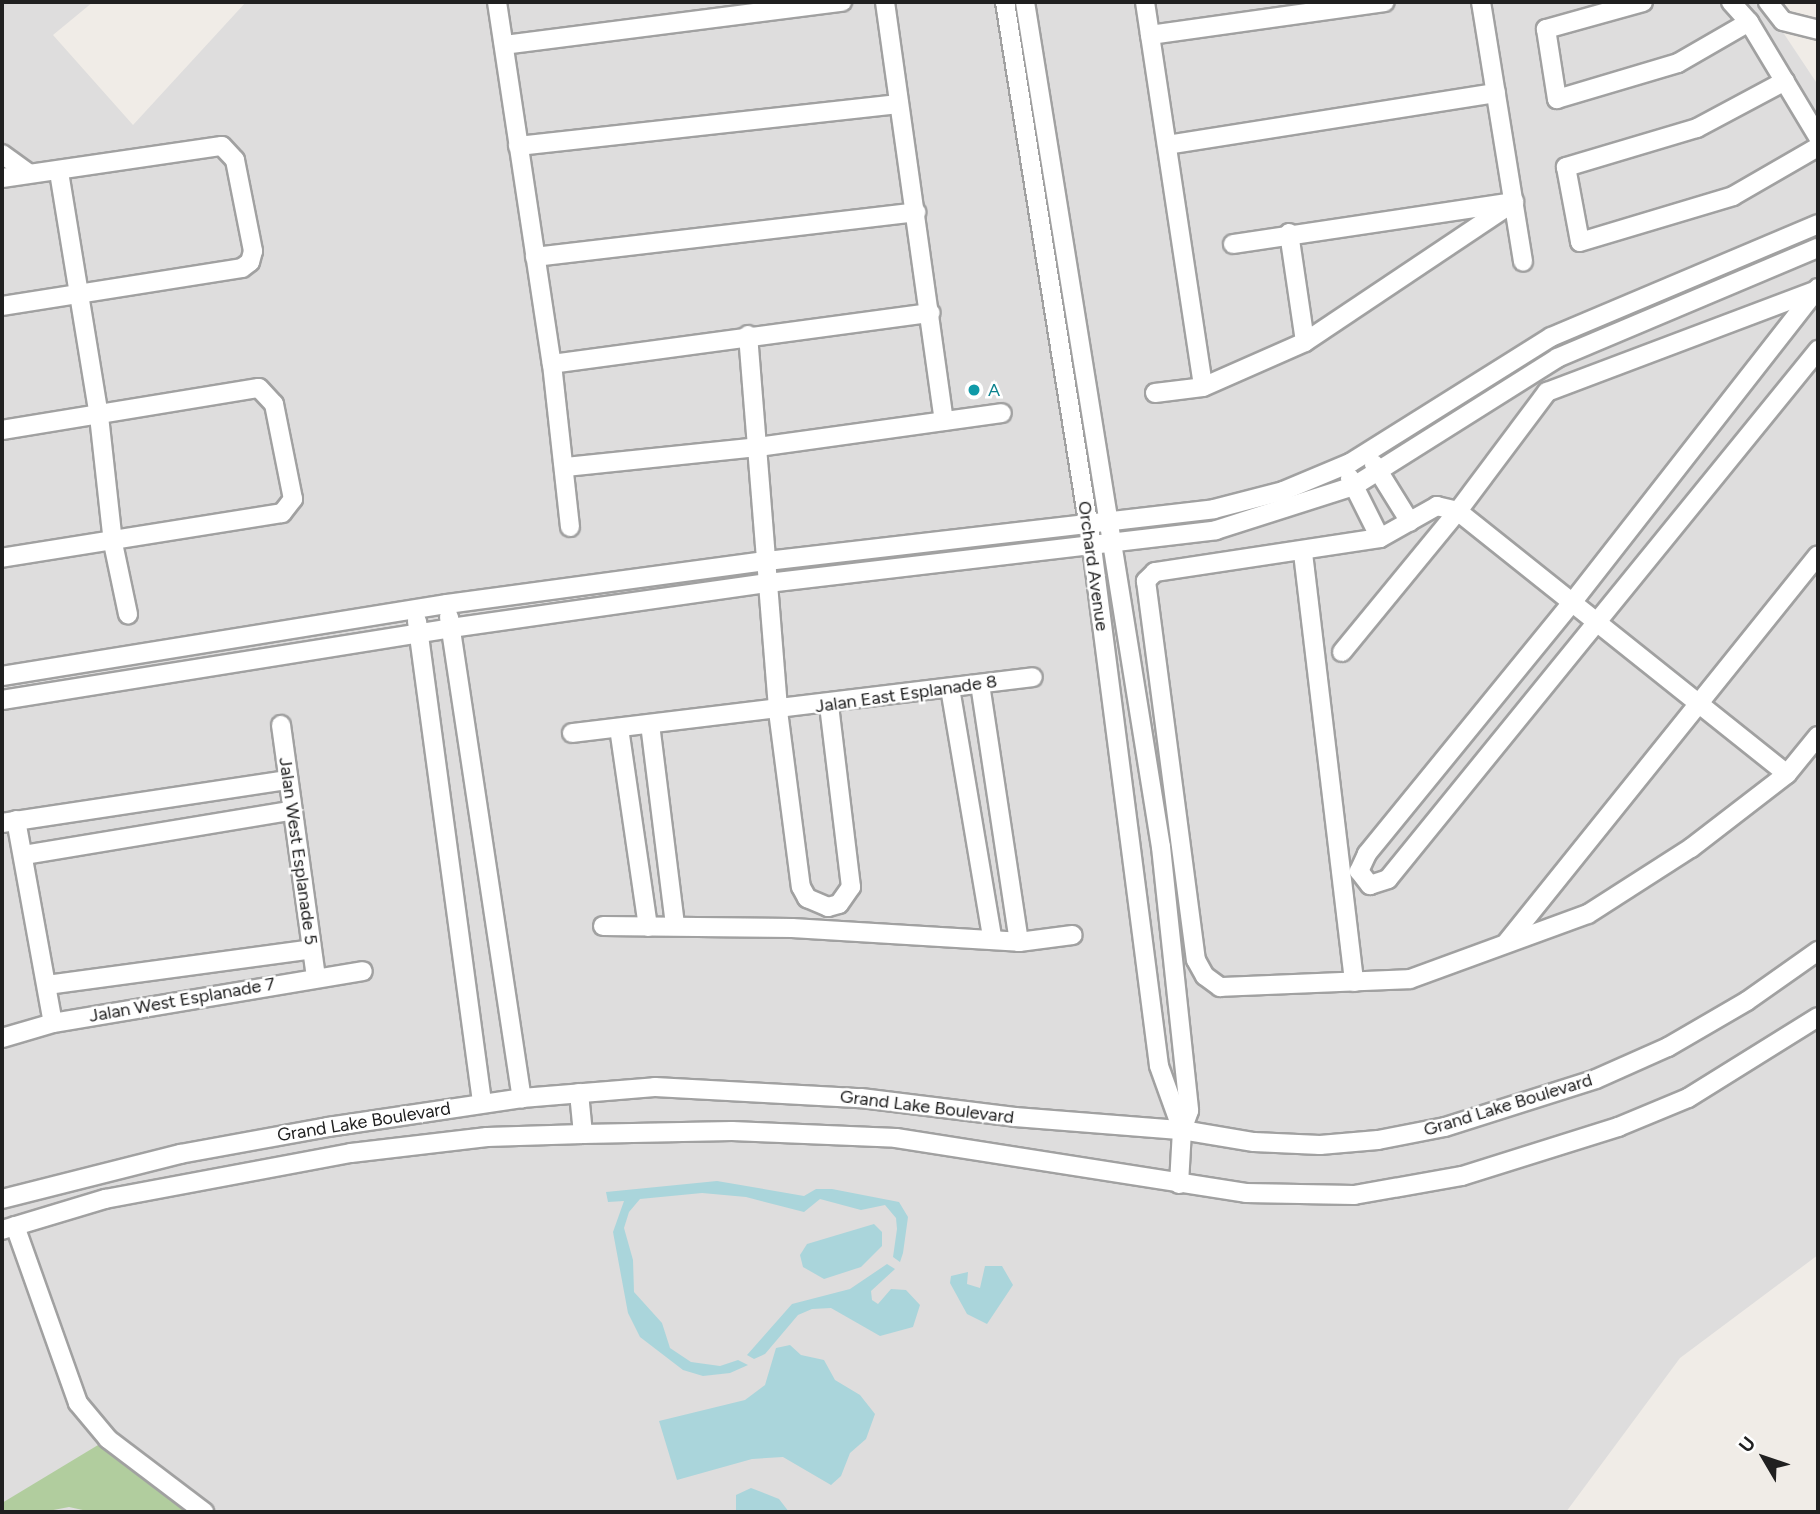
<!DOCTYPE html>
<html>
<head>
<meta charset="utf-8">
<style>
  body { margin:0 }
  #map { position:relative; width:1820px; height:1514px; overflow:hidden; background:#f0ece7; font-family:Figtree,sans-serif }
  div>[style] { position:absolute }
  .residential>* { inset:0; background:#dedddd }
  .forest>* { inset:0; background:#b1cd9e }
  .water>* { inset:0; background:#aad5db }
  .roads { filter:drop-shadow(2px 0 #a1a1a1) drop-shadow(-2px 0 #a1a1a1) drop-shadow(0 2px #a1a1a1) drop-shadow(0 -2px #a1a1a1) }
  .minor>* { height:18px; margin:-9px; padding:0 9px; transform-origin:9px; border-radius:9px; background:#fff }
  .dots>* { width:19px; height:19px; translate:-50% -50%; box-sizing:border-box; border:4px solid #fff; border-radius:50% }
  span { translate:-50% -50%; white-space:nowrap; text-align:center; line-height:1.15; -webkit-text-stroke:5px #fff; paint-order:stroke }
  .culture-label { font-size:18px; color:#0d838f }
  .left { translate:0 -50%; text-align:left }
  .street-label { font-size:18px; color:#202020 }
  .frame { position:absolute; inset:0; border:4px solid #202020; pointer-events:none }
  .north { position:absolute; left:1729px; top:1423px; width:70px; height:70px; -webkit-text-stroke:5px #fff; paint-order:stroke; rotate:309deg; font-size:19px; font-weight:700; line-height:28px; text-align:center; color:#202020 }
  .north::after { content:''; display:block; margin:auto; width:24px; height:32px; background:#202020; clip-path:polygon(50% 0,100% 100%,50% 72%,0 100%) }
</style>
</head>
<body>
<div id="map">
  <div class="residential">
    <i style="clip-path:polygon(2px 2px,93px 2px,53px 35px,133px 125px,246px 2px,1763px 2px,1818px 85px,1818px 1255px,1680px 1358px,1566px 1512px,2px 1512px)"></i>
  </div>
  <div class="forest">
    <i style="clip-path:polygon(108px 1439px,204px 1512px,92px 1512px,69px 1507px,43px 1512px,2px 1512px,2px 1503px)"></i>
  </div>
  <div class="water">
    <i style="clip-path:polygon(717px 1181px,804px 1196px,816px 1189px,832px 1189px,899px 1202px,908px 1217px,903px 1253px,900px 1262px,893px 1257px,897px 1229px,896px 1218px,885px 1205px,861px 1210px,820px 1199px,804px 1212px,746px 1197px,702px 1193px,640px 1199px,629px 1212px,624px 1228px,633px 1260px,634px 1292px,662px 1323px,670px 1348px,691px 1362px,720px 1366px,738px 1360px,748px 1365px,730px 1373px,703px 1376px,683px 1370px,640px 1337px,628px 1313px,613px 1232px,624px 1201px,608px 1202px,606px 1192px)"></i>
    <i style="clip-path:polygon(874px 1224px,882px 1232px,882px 1246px,861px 1267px,824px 1279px,803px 1267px,800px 1255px,807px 1244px)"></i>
    <i style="clip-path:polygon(887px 1264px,895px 1269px,871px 1291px,872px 1300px,878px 1304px,891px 1289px,906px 1290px,920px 1305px,913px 1327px,880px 1336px,831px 1308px,812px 1309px,798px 1315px,765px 1354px,754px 1359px,747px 1355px,792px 1304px,850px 1289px)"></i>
    <i style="clip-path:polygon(985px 1266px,1002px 1266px,1013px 1285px,987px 1324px,967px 1314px,950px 1283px,951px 1276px,968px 1272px,967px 1284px,980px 1288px)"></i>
    <i style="clip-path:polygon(790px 1345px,801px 1355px,824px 1360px,835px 1380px,860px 1395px,875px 1414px,866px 1439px,850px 1453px,841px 1476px,831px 1485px,783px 1457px,752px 1459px,677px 1480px,659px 1421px,745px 1400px,765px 1385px,776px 1348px)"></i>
    <i style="clip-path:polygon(751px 1488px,779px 1499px,789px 1512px,736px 1512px,736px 1495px)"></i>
  </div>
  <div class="roads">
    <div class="minor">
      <i style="left:497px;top:2px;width:366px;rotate:81.4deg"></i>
      <i style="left:552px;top:364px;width:164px;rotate:83.7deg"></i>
      <i style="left:885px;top:2px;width:423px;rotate:82deg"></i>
      <i style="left:1005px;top:2px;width:552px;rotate:80.93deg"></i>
      <i style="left:1092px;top:547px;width:523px;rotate:82.64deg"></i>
      <i style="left:1159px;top:1066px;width:68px;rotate:70.2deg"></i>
      <i style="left:1025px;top:2px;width:856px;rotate:80.86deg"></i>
      <i style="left:1161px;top:847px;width:265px;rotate:83.9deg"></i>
      <i style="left:1189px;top:1111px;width:20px;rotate:110deg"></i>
      <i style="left:1182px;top:1130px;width:54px;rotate:93.2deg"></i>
      <i style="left:1145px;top:2px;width:389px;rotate:81.4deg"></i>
      <i style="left:1481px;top:2px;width:263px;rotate:80.8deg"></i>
      <i style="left:1643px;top:2px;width:101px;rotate:164.4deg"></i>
      <i style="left:1546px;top:29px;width:71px;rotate:81.1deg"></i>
      <i style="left:1557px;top:99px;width:126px;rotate:-16.6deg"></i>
      <i style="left:1678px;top:63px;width:82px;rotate:-30deg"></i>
      <i style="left:1731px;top:2px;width:27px;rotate:48deg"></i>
      <i style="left:1749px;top:22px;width:134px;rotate:59deg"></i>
      <i style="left:1768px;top:2px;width:24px;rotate:52deg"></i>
      <i style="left:1783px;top:21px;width:36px;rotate:14deg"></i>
      <i style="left:1150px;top:35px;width:237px;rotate:-8deg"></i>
      <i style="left:504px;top:45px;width:341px;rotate:-7.3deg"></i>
      <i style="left:1785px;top:81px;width:100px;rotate:151.9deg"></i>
      <i style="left:1697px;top:128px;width:137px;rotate:163.4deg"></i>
      <i style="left:1566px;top:167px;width:76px;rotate:79.4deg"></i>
      <i style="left:1580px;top:242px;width:160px;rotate:-16.7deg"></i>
      <i style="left:1733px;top:196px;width:98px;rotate:-30deg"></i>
      <i style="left:1167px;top:145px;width:333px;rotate:-9deg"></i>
      <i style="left:518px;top:146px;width:383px;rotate:-6.3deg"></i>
      <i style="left:2px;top:154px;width:32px;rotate:36deg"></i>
      <i style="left:59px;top:172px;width:247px;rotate:80.7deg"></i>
      <i style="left:99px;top:416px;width:128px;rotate:83.7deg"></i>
      <i style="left:113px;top:543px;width:73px;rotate:78.1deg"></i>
      <i style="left:2px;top:178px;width:222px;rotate:-8.3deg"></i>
      <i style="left:222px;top:146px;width:19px;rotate:47deg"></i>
      <i style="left:235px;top:160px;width:93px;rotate:78.8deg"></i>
      <i style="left:253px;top:251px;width:11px;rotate:105deg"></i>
      <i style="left:250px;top:262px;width:10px;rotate:143deg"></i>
      <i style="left:242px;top:268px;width:243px;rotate:171deg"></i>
      <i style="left:1289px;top:233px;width:110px;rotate:81.6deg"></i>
      <i style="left:1233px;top:244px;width:277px;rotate:-8.5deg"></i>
      <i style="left:535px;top:257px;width:384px;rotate:-6.7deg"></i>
      <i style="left:1818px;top:288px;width:396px;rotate:128deg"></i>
      <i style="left:1574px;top:600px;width:328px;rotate:129.2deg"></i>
      <i style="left:1367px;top:854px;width:19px;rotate:115deg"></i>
      <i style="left:1359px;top:871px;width:18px;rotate:52deg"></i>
      <i style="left:1370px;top:885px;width:19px;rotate:-18deg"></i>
      <i style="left:1388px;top:879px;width:682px;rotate:-50.89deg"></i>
      <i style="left:748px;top:335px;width:377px;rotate:85.4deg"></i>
      <i style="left:778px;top:711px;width:177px;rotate:82.6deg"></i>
      <i style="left:801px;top:887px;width:13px;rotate:61deg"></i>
      <i style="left:807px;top:898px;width:23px;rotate:23deg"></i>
      <i style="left:828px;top:907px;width:11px;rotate:-15deg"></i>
      <i style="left:839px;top:904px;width:21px;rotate:-55deg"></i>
      <i style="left:851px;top:887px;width:184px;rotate:-96.9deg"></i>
      <i style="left:552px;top:364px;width:382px;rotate:-7.7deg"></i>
      <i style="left:1155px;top:393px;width:48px;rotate:-7.1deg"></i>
      <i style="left:1203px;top:387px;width:111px;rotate:-23.8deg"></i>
      <i style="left:1305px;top:342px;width:252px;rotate:-33.8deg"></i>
      <i style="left:2px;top:430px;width:260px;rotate:-9.3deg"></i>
      <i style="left:259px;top:388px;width:22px;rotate:47deg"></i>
      <i style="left:274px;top:404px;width:97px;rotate:78.7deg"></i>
      <i style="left:293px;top:499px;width:18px;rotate:128deg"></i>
      <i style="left:282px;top:513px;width:284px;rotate:170.9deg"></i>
      <i style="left:1374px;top:464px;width:68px;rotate:58.2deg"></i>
      <i style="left:565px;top:467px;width:194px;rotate:-5.9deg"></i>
      <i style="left:758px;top:447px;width:246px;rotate:-7.9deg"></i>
      <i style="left:1350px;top:478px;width:67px;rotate:63.4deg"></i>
      <i style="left:1303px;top:553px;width:432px;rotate:83.2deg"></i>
      <i style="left:449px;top:617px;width:487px;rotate:81.4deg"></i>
      <i style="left:417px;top:621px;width:486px;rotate:82.3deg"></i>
      <i style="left:1342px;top:652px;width:183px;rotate:-50.6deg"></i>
      <i style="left:1458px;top:511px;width:149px;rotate:-53.2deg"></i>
      <i style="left:1547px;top:392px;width:285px;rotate:-20.7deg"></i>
      <i style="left:2px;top:676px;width:451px;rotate:-9.2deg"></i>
      <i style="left:447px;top:604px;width:323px;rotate:-7.7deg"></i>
      <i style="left:767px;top:561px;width:450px;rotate:-6.6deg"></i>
      <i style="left:1214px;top:509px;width:71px;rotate:-14.6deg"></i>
      <i style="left:1283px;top:491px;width:73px;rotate:-22.7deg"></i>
      <i style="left:1350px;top:463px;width:237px;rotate:-32.1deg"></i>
      <i style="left:1551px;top:337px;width:290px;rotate:-22.9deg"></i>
      <i style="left:980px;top:684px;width:261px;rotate:81.4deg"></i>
      <i style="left:950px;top:688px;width:253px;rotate:80.4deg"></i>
      <i style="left:2px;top:700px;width:455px;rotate:-9.1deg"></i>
      <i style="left:451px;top:628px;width:320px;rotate:-8.1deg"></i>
      <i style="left:768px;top:583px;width:451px;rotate:-6.7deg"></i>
      <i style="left:1216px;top:530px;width:145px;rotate:-17.7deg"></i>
      <i style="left:1354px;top:486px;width:240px;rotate:-32.2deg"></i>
      <i style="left:1557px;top:358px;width:283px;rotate:-22.9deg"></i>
      <i style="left:650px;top:724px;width:203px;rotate:82.9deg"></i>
      <i style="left:281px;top:725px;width:254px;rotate:82.1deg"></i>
      <i style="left:619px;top:728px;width:201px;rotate:81.7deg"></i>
      <i style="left:572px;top:733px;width:464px;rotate:-6.9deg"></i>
      <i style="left:1787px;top:774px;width:421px;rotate:-141.4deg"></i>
      <i style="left:1458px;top:511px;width:22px;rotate:-167deg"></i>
      <i style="left:1437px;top:506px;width:65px;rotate:150.7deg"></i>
      <i style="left:1380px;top:538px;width:228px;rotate:171.4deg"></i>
      <i style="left:1155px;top:572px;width:13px;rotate:135deg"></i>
      <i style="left:1146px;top:581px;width:382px;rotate:82.5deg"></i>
      <i style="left:1196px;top:960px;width:18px;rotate:61deg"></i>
      <i style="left:1205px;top:976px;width:19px;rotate:36deg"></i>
      <i style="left:1220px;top:987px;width:190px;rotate:-2.4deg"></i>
      <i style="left:1410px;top:979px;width:189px;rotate:-20.1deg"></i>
      <i style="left:1588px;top:914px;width:122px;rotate:-32.7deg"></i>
      <i style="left:1691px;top:848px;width:121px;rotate:-37.6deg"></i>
      <i style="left:1787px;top:774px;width:49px;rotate:-50.8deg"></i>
      <i style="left:16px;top:820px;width:206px;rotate:79.7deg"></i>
      <i style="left:2px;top:823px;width:289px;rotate:-8.6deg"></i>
      <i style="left:24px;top:855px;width:271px;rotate:-9.4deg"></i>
      <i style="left:603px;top:926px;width:189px;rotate:0.6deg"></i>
      <i style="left:792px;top:928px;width:227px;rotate:3.5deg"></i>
      <i style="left:1019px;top:942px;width:54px;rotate:-7.4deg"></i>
      <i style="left:1507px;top:942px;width:496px;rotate:-51.2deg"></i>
      <i style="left:47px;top:985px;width:267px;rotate:-7.7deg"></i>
      <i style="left:2px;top:1038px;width:53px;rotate:-16.4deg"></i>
      <i style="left:53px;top:1023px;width:314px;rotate:-9.5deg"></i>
      <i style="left:579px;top:1093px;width:41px;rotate:84.4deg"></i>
      <i style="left:2px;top:1199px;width:184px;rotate:-14.2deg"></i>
      <i style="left:180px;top:1154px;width:150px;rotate:-10.3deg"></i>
      <i style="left:328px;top:1127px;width:196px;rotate:-8.5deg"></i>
      <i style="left:522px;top:1098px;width:133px;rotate:-4.7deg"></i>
      <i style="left:655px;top:1087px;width:206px;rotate:3.1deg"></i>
      <i style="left:861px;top:1098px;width:155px;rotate:7deg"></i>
      <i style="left:1015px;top:1117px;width:168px;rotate:4.5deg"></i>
      <i style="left:1182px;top:1130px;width:73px;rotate:9.5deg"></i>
      <i style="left:1254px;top:1142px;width:66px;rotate:2.6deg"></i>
      <i style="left:1320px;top:1145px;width:58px;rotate:-4.9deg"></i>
      <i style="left:1378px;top:1140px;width:68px;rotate:-11deg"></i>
      <i style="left:1445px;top:1127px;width:158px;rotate:-17.6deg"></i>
      <i style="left:1596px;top:1079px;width:79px;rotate:-24deg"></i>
      <i style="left:1668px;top:1047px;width:91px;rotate:-30.2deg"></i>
      <i style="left:1747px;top:1001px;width:87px;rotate:-35.2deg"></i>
      <i style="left:15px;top:1226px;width:188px;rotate:70.4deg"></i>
      <i style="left:78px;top:1403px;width:47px;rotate:50.2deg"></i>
      <i style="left:108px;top:1439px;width:121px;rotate:37.2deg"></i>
      <i style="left:2px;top:1230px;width:108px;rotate:-16.8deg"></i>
      <i style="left:105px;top:1199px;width:250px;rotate:-10.6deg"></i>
      <i style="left:351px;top:1153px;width:137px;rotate:-6.7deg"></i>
      <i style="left:487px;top:1137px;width:96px;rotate:-1.8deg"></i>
      <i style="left:583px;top:1134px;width:149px;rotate:-1.2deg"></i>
      <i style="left:732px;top:1131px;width:164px;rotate:2.4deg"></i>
      <i style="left:896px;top:1138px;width:354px;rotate:8.9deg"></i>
      <i style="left:1246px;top:1193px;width:108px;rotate:1.1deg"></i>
      <i style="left:1354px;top:1195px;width:110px;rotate:-10deg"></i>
      <i style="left:1462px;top:1176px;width:164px;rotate:-17.4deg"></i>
      <i style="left:1618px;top:1127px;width:76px;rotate:-22.5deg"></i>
      <i style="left:1688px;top:1098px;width:153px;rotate:-31.9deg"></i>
    </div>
  </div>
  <div class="dots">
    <i style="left:974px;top:390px;background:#0f9aa8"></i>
  </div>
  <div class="culture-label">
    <span class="left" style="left:988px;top:390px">A</span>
  </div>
  <div class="street-label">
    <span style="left:1093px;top:566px;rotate:82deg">Orchard Avenue</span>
    <span style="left:906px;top:694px;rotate:-8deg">Jalan East Esplanade 8</span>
    <span style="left:298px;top:851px;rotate:82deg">Jalan West Esplanade 5</span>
    <span style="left:182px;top:1000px;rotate:-10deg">Jalan West Esplanade 7</span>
    <span style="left:1508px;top:1105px;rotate:-17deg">Grand Lake Boulevard</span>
    <span style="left:927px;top:1107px;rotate:7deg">Grand Lake Boulevard</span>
    <span style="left:364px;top:1122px;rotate:-9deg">Grand Lake Boulevard</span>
  </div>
  <div class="frame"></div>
  <div class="north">U</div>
</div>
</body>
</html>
